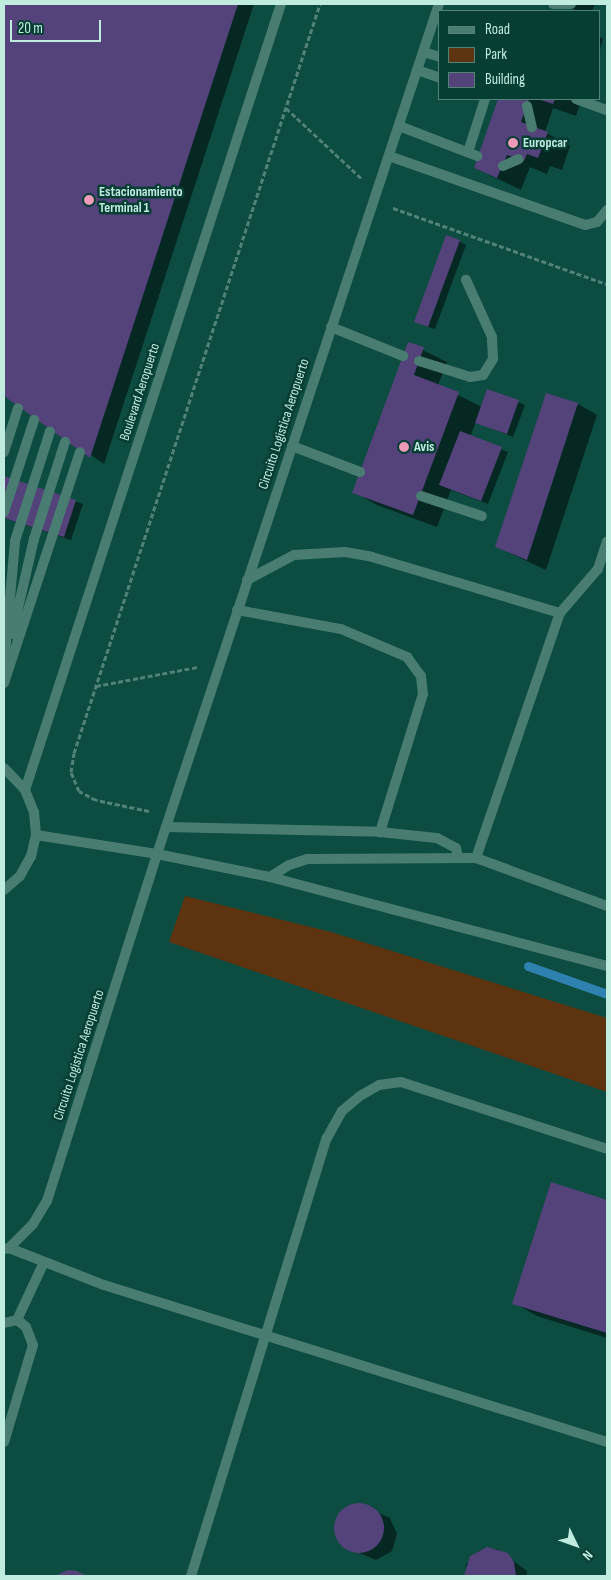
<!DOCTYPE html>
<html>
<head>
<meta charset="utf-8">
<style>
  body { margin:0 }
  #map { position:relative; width:611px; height:1580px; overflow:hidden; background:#073e34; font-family:"Sofia Sans Condensed",sans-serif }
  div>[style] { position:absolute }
  .built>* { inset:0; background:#0c4c41 }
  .green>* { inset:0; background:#5e3410 }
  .shadow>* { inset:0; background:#0007 }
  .stream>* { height:9px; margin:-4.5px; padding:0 4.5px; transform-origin:4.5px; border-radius:4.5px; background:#2f81af }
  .building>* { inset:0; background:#54427b }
  .round { border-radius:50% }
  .path>* { height:3px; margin-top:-1.5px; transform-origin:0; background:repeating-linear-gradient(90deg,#508277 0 5px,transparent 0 7.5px) }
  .service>* { height:10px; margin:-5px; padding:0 5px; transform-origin:5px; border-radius:5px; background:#4a7d71 }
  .minor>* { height:10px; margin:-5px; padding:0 5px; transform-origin:5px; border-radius:5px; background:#4a7d71 }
  .tertiary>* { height:10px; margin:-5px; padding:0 5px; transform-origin:5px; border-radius:5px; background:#4a7d71 }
  .dots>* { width:14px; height:14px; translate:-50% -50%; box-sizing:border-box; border:2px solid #073e34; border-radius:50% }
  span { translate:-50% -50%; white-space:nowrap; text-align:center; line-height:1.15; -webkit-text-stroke:5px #073e34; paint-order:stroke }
  .poi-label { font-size:14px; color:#c0ebdf; font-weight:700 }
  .left { translate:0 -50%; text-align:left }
  .street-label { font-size:14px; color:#c0ebdf }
  .frame { position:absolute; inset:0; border:5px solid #c0ebdf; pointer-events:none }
  .legend { position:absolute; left:438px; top:10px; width:162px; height:90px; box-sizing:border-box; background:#073e34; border:1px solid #518378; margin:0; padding:6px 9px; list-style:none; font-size:15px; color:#c0ebdf }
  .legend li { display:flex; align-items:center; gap:10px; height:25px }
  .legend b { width:25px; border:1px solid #518378 }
  .north { position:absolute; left:551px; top:1520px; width:50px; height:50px; -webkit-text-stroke:4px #073e34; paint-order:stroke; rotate:132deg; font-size:14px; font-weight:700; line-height:20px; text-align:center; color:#c0ebdf }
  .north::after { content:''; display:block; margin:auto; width:18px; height:22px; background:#c0ebdf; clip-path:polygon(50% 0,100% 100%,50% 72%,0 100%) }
  .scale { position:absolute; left:10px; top:20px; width:91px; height:22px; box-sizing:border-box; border:2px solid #c0ebdf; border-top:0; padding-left:6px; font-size:15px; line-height:18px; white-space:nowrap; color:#c0ebdf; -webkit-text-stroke:4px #073e34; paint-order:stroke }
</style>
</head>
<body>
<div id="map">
  <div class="built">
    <i style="clip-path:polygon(evenodd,4px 4px,607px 4px,607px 1576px,4px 1576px,4px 4px,440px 11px,600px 11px,600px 99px,440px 99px,440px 11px)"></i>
  </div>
  <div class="green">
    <i style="clip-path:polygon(185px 896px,331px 932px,607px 1018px,607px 1092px,169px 942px)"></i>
  </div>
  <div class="shadow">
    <i style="clip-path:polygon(4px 4px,254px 4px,104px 464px,4px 394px)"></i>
    <i style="clip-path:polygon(558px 4px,595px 4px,592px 11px,579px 11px)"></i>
    <i style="clip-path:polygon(600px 37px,603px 39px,600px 49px)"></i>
    <i style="clip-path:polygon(500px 99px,582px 99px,576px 116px,553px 108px,545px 132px,570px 146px,562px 170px,550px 166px,547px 174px,530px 167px,521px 190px,475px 168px)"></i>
    <i style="clip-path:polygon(459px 241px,466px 245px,435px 329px,422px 325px)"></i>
    <i style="clip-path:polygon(409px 343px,447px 362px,438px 385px,482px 407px,518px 402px,525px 405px,513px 437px,476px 422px,470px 437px,508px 452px,488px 504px,451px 490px,437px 527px,377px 505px,354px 492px)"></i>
    <i style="clip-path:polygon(546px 394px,578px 404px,597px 415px,546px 570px,497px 547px)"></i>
    <i style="clip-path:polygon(4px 477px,83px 504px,71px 540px,4px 518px)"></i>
    <i style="clip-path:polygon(552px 1184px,607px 1201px,607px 1338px,537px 1316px,514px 1303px)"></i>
    <i style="clip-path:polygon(358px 1504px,390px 1518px,397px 1534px,392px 1551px,376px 1560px,345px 1547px,336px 1531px,341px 1513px)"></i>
    <i style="clip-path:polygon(497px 1549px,527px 1571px,527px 1576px,466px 1576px,466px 1565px,478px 1551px)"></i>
  </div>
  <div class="stream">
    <i style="left:528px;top:966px;width:84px;rotate:19.5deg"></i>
  </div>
  <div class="building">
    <i style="clip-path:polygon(4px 4px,238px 4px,90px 458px,4px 396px)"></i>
    <i style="clip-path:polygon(498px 99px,529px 99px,521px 122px,548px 132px,538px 158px,527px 154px,524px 161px,507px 155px,497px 178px,474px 168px)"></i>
    <i style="clip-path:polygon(538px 99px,555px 99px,553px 104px)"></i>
    <i style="clip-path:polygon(446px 235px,460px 240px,428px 327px,414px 322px)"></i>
    <i style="clip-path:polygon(408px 342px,424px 347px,414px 375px,459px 392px,413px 515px,352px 493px)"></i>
    <i style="clip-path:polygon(487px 389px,519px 400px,507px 434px,475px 423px)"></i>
    <i style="clip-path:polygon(546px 393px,578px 403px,527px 560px,495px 547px)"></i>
    <i style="clip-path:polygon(460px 431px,502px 447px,481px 501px,439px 485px)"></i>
    <i style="clip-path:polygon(4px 476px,76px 500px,64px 537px,4px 518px)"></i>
    <i style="clip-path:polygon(551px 1182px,607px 1200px,607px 1333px,512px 1304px)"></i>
    <i class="round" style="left:334px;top:1503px;width:50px;height:50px"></i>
    <i style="clip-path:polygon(487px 1547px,508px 1553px,514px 1562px,516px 1576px,464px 1576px,470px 1556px)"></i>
    <i style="clip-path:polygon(68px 1570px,77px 1571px,87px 1576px,54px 1576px)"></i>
  </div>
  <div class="path">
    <i style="left:286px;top:108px;width:103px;rotate:43deg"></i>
    <i style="left:393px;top:208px;width:227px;rotate:19.6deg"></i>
    <i style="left:96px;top:686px;width:104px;rotate:-10.6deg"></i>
    <i style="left:149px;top:811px;width:54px;rotate:-168.3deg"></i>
    <i style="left:96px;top:800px;width:19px;rotate:-152deg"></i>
    <i style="left:79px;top:791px;width:21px;rotate:-113deg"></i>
    <i style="left:71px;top:772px;width:19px;rotate:-81deg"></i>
    <i style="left:74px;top:753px;width:788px;rotate:-71.82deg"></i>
  </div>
  <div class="service">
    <i style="left:553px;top:4px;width:18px"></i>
    <i style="left:423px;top:52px;width:18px;rotate:16deg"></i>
    <i style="left:417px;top:70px;width:24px;rotate:19deg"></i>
    <i style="left:576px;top:99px;width:33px;rotate:20deg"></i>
    <i style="left:527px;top:106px;width:22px;rotate:77deg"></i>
    <i style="left:399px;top:126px;width:84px;rotate:21deg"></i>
    <i style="left:468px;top:152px;width:56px;rotate:-72.2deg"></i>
    <i style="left:389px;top:156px;width:208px;rotate:19.4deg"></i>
    <i style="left:585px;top:225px;width:12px;rotate:-14deg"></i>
    <i style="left:597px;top:222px;width:16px;rotate:-50deg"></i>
    <i style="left:503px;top:166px;width:17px;rotate:-24deg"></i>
    <i style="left:331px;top:327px;width:78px;rotate:21.9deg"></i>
    <i style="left:419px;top:361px;width:53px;rotate:17.4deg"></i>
    <i style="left:470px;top:377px;width:13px;rotate:-9deg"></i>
    <i style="left:483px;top:375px;width:19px;rotate:-58deg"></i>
    <i style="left:493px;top:359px;width:22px;rotate:-93deg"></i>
    <i style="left:492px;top:337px;width:63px;rotate:-114.5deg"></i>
    <i style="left:292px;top:446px;width:73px;rotate:20.9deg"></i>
    <i style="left:4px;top:452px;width:46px;rotate:-72.3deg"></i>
    <i style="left:421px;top:496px;width:64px;rotate:18.2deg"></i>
    <i style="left:4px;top:512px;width:97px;rotate:-71.9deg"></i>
    <i style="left:247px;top:580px;width:53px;rotate:-28deg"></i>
    <i style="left:294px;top:555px;width:51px;rotate:-3.4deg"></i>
    <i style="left:345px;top:552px;width:27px;rotate:10deg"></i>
    <i style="left:372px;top:557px;width:196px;rotate:16.6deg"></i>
    <i style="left:237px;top:610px;width:106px;rotate:10.4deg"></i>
    <i style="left:341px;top:629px;width:72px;rotate:23deg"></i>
    <i style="left:407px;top:657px;width:24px;rotate:54deg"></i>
    <i style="left:421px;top:676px;width:18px;rotate:84deg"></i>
    <i style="left:423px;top:694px;width:145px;rotate:107.3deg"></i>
    <i style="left:12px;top:634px;width:98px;rotate:-77deg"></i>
    <i style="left:34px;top:539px;width:102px;rotate:-72.3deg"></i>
    <i style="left:4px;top:665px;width:124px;rotate:-84.9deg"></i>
    <i style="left:15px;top:541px;width:115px;rotate:-72.3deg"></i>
    <i style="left:4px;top:683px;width:243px;rotate:-71.8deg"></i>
    <i style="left:166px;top:827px;width:214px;rotate:1.3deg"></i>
    <i style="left:380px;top:832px;width:57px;rotate:6deg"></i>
    <i style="left:437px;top:838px;width:21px;rotate:28deg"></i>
    <i style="left:456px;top:848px;width:9px;rotate:77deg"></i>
    <i style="left:157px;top:854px;width:115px;rotate:11.5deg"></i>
    <i style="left:270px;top:877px;width:349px;rotate:14.8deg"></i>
    <i style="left:476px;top:858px;width:259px;rotate:-71.1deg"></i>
    <i style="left:560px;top:613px;width:58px;rotate:-49.2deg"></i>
    <i style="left:598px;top:569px;width:29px;rotate:-72deg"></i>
    <i style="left:270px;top:877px;width:22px;rotate:-32deg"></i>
    <i style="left:289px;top:865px;width:19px;rotate:-18deg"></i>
    <i style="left:307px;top:859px;width:169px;rotate:-0.3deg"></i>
    <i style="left:476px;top:858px;width:140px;rotate:20.1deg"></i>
    <i style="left:9px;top:1248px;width:102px;rotate:21.3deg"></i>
    <i style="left:104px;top:1285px;width:527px;rotate:17.33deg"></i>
    <i style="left:17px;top:1320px;width:64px;rotate:-65deg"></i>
    <i style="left:4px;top:1323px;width:13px;rotate:-13deg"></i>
    <i style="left:17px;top:1320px;width:4px;rotate:34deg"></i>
    <i style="left:20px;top:1322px;width:8px;rotate:40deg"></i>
    <i style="left:26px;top:1327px;width:19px;rotate:69deg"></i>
    <i style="left:33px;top:1345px;width:101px;rotate:106.6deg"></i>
    <i style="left:191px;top:1576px;width:459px;rotate:-72.8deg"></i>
    <i style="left:327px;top:1138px;width:31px;rotate:-61deg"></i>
    <i style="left:342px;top:1111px;width:23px;rotate:-40deg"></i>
    <i style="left:360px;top:1096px;width:22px;rotate:-30deg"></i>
    <i style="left:379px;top:1085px;width:22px;rotate:-8deg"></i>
    <i style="left:401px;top:1082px;width:217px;rotate:18deg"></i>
  </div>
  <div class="minor">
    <i style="left:4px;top:1249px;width:5px;rotate:-11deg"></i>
    <i style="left:9px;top:1248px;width:34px;rotate:-45deg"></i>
    <i style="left:33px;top:1224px;width:27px;rotate:-59deg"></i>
    <i style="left:47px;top:1201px;width:364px;rotate:-72.4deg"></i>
  </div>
  <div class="tertiary">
    <i style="left:4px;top:768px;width:30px;rotate:46deg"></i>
    <i style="left:25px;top:790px;width:24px;rotate:68deg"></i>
    <i style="left:34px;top:812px;width:23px;rotate:85deg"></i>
    <i style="left:36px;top:835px;width:22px;rotate:103deg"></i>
    <i style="left:31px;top:856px;width:23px;rotate:119deg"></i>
    <i style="left:20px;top:876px;width:21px;rotate:139deg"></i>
    <i style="left:25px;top:790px;width:827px;rotate:-71.96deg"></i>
    <i style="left:36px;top:835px;width:122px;rotate:8.9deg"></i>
    <i style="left:157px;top:854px;width:896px;rotate:-71.65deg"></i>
  </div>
  <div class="dots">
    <i style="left:513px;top:143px;background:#ef9ab8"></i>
    <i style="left:89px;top:200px;background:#ef9ab8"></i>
    <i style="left:404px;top:447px;background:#ef9ab8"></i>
  </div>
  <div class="poi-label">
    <span class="left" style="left:523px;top:143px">Europcar</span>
    <span class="left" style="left:99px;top:200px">Estacionamiento<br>Terminal 1</span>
    <span class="left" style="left:414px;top:447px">Avis</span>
  </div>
  <div class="street-label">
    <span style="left:140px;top:392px;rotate:-72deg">Boulevard Aeropuerto</span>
    <span style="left:284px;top:424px;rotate:-72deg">Circuito Logistica Aeropuerto</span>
    <span style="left:79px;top:1055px;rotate:-72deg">Circuito Logistica Aeropuerto</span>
  </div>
  <div class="frame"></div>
  <ul class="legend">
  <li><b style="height:6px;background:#4a7d71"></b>Road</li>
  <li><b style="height:14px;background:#5e3410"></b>Park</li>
  <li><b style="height:14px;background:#54427b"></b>Building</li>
  </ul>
  <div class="north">N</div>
  <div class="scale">20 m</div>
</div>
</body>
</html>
